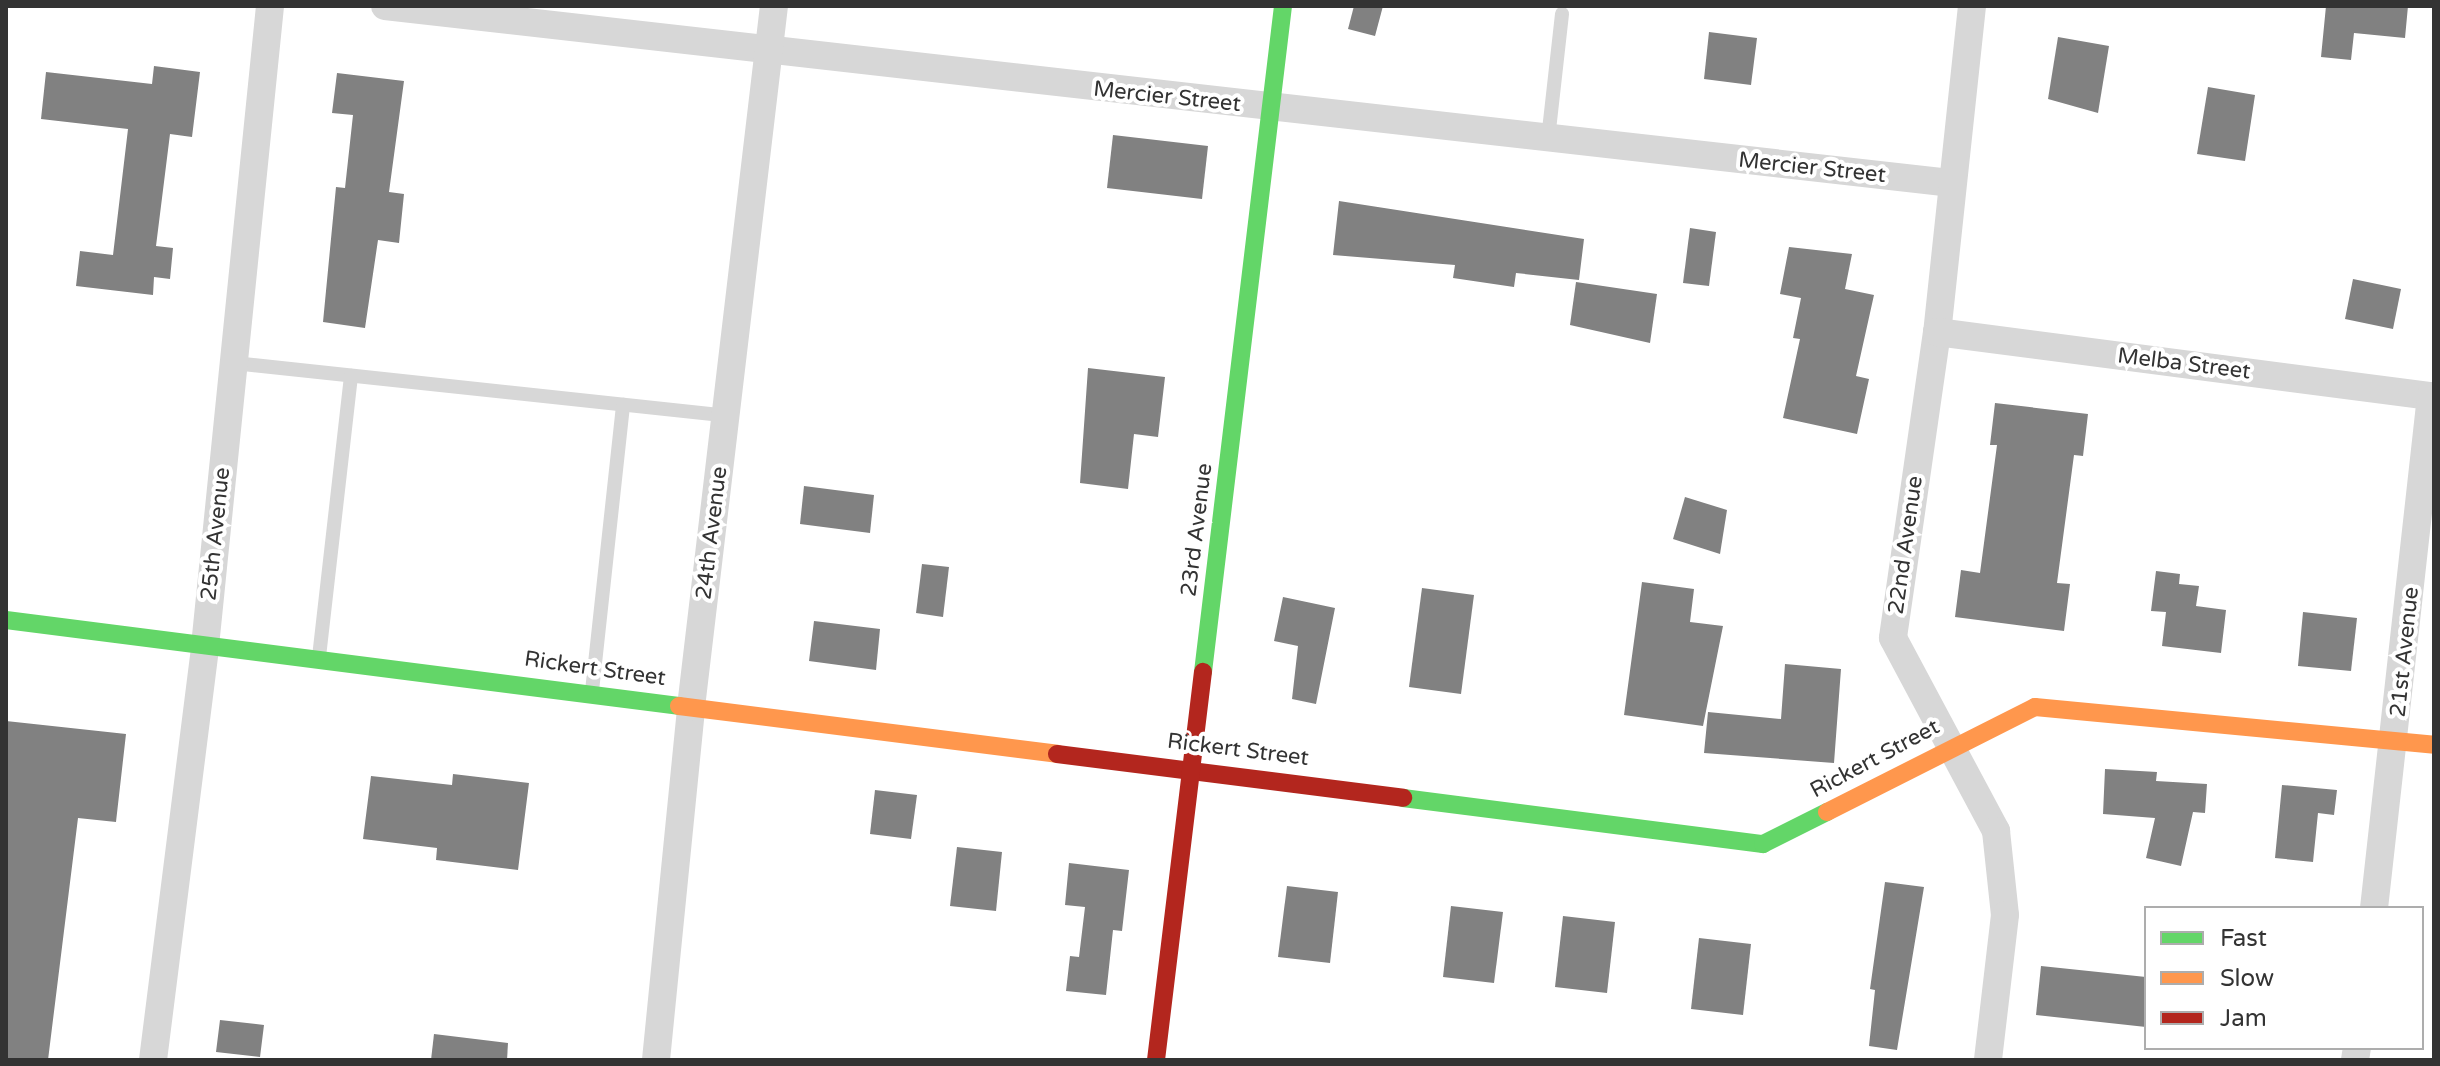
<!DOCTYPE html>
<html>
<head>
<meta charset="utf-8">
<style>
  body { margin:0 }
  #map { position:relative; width:2440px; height:1066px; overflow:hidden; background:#fff; font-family:"Varela Round",sans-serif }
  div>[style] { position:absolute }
  .building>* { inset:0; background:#818181 }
  .lane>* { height:14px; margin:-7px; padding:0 7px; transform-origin:7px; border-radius:7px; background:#d7d7d7 }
  .street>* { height:28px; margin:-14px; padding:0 14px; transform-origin:14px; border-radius:14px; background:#d7d7d7 }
  .fast>* { height:18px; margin:-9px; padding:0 9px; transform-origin:9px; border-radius:9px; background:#63d668 }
  .slow>* { height:18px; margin:-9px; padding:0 9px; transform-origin:9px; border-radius:9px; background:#ff974d }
  .jam>* { height:18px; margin:-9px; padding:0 9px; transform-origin:9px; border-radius:9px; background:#b3261e }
  span { translate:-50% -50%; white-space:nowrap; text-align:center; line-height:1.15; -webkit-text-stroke:8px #fff; paint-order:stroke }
  .street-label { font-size:22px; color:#333 }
  .frame { position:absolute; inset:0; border:8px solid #333; pointer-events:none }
  .legend { position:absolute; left:2144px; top:906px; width:280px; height:144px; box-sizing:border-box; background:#fff; border:2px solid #adadad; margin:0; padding:10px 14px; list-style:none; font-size:24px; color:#333 }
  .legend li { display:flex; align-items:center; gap:16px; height:40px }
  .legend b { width:40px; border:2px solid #adadad }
</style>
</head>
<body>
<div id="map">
  <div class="building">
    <i style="clip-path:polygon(1354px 6px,1383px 6px,1375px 36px,1348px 29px)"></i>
    <i style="clip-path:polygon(2326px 6px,2408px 6px,2405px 38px,2354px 33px,2351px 60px,2321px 57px)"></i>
    <i style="clip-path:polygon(1709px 32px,1757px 38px,1751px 85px,1704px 79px)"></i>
    <i style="clip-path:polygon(2058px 37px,2109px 46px,2098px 113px,2048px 99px)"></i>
    <i style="clip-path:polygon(154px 66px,200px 72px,192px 137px,170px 134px,156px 246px,173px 248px,170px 279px,154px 277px,153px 295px,76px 286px,80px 251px,113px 255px,128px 129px,41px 119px,46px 72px,152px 84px)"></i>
    <i style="clip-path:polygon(337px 73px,404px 81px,389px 192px,404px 194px,399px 243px,378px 240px,365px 328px,323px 322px,336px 187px,345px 188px,353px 115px,332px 113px)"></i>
    <i style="clip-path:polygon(2208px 87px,2255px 95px,2245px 161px,2197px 154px)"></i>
    <i style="clip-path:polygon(1113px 135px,1208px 146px,1202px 199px,1107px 188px)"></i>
    <i style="clip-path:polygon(1339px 201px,1584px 239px,1579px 280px,1516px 273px,1514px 287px,1453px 278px,1455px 265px,1333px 255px)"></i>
    <i style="clip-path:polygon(1690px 228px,1716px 232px,1709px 286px,1683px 283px)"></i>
    <i style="clip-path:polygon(1789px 247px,1852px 254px,1845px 289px,1874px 295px,1856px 376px,1869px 379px,1857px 434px,1783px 418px,1800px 339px,1793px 338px,1801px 298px,1780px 294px)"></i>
    <i style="clip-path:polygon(2353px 279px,2401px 289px,2393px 329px,2345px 319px)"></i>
    <i style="clip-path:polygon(1576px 282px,1657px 294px,1650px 343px,1570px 325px)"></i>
    <i style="clip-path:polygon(1088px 368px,1165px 377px,1158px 437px,1134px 434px,1128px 489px,1080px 483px)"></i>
    <i style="clip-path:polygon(1995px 403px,2088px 414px,2083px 456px,2074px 455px,2057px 583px,2070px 584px,2064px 631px,1955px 617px,1961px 570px,1980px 573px,1997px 445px,1990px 445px)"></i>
    <i style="clip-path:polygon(804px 486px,874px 495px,870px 533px,800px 524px)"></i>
    <i style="clip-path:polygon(1685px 497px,1727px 510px,1720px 554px,1673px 539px)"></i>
    <i style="clip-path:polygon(922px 564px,949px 567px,943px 617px,916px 613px)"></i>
    <i style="clip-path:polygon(2156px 571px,2180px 574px,2179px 584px,2199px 586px,2196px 606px,2226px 610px,2221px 653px,2162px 646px,2166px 612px,2151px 611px)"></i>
    <i style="clip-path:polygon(1642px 582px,1694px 589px,1690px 622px,1723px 626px,1703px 726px,1624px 715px)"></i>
    <i style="clip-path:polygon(1422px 588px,1474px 595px,1461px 694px,1409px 687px)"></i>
    <i style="clip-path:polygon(1283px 597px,1335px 608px,1316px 704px,1292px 699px,1298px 646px,1274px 641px)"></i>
    <i style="clip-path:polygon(2303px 612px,2357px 618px,2351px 671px,2298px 666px)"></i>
    <i style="clip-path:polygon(814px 621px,880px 629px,876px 670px,809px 661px)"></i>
    <i style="clip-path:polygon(1785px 664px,1841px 669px,1834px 763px,1704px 753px,1708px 712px,1781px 719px)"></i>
    <i style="clip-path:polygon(6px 721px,126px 734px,116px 822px,78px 818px,48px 1060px,6px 1060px)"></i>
    <i style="clip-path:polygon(2105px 769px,2157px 772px,2156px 781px,2207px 784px,2205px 813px,2193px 812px,2181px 866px,2146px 858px,2155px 818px,2103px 814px)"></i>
    <i style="clip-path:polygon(453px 774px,529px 783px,518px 870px,436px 860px,437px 848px,363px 839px,371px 776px,452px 785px)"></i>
    <i style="clip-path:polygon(2282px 785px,2337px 790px,2334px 815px,2318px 813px,2313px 862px,2275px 858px)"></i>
    <i style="clip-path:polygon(875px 790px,917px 795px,911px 839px,870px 834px)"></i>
    <i style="clip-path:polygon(957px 847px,1002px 852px,996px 911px,950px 906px)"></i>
    <i style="clip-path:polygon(1069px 863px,1129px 870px,1122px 931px,1113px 930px,1106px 995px,1066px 991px,1070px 956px,1079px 957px,1085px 907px,1065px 905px)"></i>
    <i style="clip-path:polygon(1885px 882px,1924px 887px,1897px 1050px,1869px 1046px,1875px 990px,1870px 989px)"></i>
    <i style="clip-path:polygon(1287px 886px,1338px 892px,1330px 963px,1278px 957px)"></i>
    <i style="clip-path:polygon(1451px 906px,1503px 912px,1494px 983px,1443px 977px)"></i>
    <i style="clip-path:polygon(1563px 916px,1615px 922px,1607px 993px,1555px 987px)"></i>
    <i style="clip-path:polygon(1699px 938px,1751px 944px,1743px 1015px,1691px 1009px)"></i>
    <i style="clip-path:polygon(2041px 966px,2146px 977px,2146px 1027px,2036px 1015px)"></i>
    <i style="clip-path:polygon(220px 1020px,264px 1025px,260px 1057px,216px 1052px)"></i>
    <i style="clip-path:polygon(434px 1034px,508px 1043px,507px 1060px,431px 1060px)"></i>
  </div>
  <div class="lane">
    <i style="left:1548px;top:139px;width:126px;rotate:-83.6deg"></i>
    <i style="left:234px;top:363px;width:495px;rotate:6.1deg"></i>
    <i style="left:319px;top:657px;width:283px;rotate:-83.5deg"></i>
    <i style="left:592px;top:691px;width:288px;rotate:-83.8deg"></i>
  </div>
  <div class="street">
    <i style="left:385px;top:6px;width:1575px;rotate:6.45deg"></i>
    <i style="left:1972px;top:6px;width:328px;rotate:96.1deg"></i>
    <i style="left:1937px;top:332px;width:309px;rotate:98.2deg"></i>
    <i style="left:1893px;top:638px;width:219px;rotate:61.9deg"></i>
    <i style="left:1996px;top:831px;width:84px;rotate:83.9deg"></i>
    <i style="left:2005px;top:915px;width:146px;rotate:96.7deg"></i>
    <i style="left:1937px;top:332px;width:498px;rotate:7.4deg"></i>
    <i style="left:2431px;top:396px;width:515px;rotate:96.35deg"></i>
    <i style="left:153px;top:1060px;width:417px;rotate:-82.8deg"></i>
    <i style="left:205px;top:646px;width:643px;rotate:-84.2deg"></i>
    <i style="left:656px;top:1060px;width:355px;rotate:-84.3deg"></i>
    <i style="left:691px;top:707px;width:706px;rotate:-83.25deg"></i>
    <i style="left:2355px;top:1060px;width:12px;rotate:-81deg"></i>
  </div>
  <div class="fast">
    <i style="left:6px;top:620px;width:678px;rotate:7.28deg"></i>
    <i style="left:1203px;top:672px;width:671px;rotate:-83.15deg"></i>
    <i style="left:1403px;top:798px;width:363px;rotate:7.3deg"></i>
    <i style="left:1763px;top:844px;width:72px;rotate:-26.6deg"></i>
  </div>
  <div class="slow">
    <i style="left:679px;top:706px;width:381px;rotate:7.2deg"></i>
    <i style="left:1827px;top:812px;width:233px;rotate:-26.8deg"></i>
    <i style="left:2035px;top:707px;width:401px;rotate:5.4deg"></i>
  </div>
  <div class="jam">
    <i style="left:1057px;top:754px;width:349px;rotate:7.2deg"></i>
    <i style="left:1156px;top:1060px;width:391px;rotate:-83.1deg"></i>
  </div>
  <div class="street-label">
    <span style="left:1167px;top:97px;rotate:6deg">Mercier Street</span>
    <span style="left:1812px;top:168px;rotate:6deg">Mercier Street</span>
    <span style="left:2184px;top:364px;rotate:7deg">Melba Street</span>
    <span style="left:1197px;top:530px;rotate:-83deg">23rd Avenue</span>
    <span style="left:712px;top:533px;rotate:-83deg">24th Avenue</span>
    <span style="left:216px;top:534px;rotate:-84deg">25th Avenue</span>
    <span style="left:1906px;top:545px;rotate:-82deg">22nd Avenue</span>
    <span style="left:2405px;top:652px;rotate:-84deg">21st Avenue</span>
    <span style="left:595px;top:669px;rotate:8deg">Rickert Street</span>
    <span style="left:1238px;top:750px;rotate:7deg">Rickert Street</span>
    <span style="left:1875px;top:759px;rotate:-28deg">Rickert Street</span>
  </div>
  <div class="frame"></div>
  <ul class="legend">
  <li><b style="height:10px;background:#63d668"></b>Fast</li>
  <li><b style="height:10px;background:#ff974d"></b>Slow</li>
  <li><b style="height:10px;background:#b3261e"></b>Jam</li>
  </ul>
</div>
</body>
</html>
